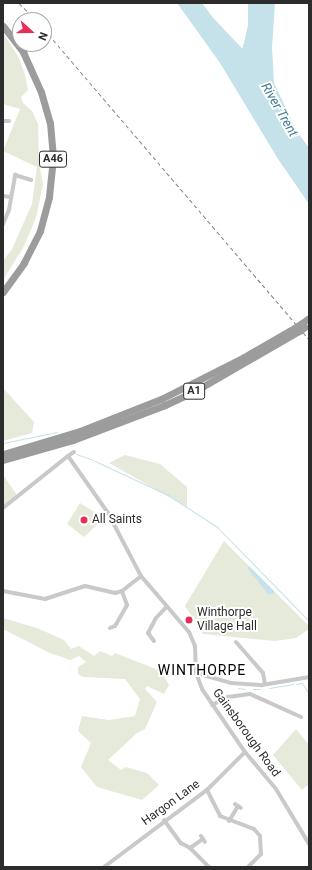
<!DOCTYPE html>
<html>
<head>
<meta charset="utf-8">
<style>
  body { margin:0 }
  #map { position:relative; width:312px; height:870px; overflow:hidden; background:#fff; font-family:Roboto,sans-serif }
  div>[style] { position:absolute }
  .green>* { inset:0; background:#e5eada }
  .water>* { inset:0; background:#c5e2ea }
  .stream>* { height:1px; margin:-0.5px; padding:0 0.5px; transform-origin:0.5px; border-radius:0.5px; background:#c5e2ea }
  .river>* { height:6px; margin:-3px; padding:0 3px; transform-origin:3px; border-radius:3px; background:#c5e2ea }
  .minor>* { height:4px; margin:-2px; padding:0 2px; transform-origin:2px; border-radius:2px; background:#c9c9c9 }
  .trunk>* { height:7px; margin:-3.5px; padding:0 3.5px; transform-origin:3.5px; border-radius:3.5px; background:#9c9c9c }
  .rail>* { height:1px; margin-top:-0.5px; transform-origin:0; background:repeating-linear-gradient(90deg,#818181 0 4px,transparent 0 7px) }
  .trunk-bridge>* { height:7px; margin:-3.5px; padding:0 3.5px; transform-origin:3.5px; border-radius:3.5px; background:#9c9c9c }
  .dots>* { width:11px; height:11px; translate:-50% -50%; box-sizing:border-box; border:2px solid #fff; border-radius:50% }
  span { translate:-50% -50%; white-space:nowrap; text-align:center; line-height:1.15; -webkit-text-stroke:4px #fff; paint-order:stroke }
  .shield-label span { padding:1px 3px; background:#fff; border:1px solid; border-radius:3px; -webkit-text-stroke-width:0 }
  .shield-label { font-size:11px; color:#2c2c2c; font-weight:700 }
  .poi-label { font-size:12px; color:#2c2c2c }
  .left { translate:0 -50%; text-align:left }
  .street-label { font-size:12px; color:#2c2c2c }
  .water-label { font-size:13px; color:#3c7b8d; font-style:italic }
  .quarter-label { font-size:14px; color:#000; letter-spacing:1px }
  .frame { position:absolute; inset:0; border:4px solid #2c2c2c; pointer-events:none }
  .north { position:absolute; left:12px; top:12px; width:40px; height:40px; box-sizing:border-box; background:#fff; border:1px solid #ababab; border-radius:50%; rotate:111deg; font-size:11px; font-weight:700; line-height:16px; text-align:center; color:#2c2c2c }
  .north::after { content:''; display:block; margin:auto; width:14px; height:18px; background:#e32e59; clip-path:polygon(50% 0,100% 100%,50% 72%,0 100%) }
</style>
</head>
<body>
<div id="map">
  <div class="green">
    <i style="clip-path:polygon(3px 33px,19px 58px,25px 75px,28px 90px,21px 97px,23px 103px,32px 111px,38px 124px,39px 163px,43px 184px,36px 218px,23px 248px,3px 280px,3px 261px,12px 249px,32px 204px,37px 167px,3px 151px,20px 109px,3px 104px)"></i>
    <i style="clip-path:polygon(3px 388px,34px 422px,32px 433px,3px 441px)"></i>
    <i style="clip-path:polygon(125px 455px,160px 464px,187px 487px,187px 507px,109px 463px)"></i>
    <i style="clip-path:polygon(3px 475px,17px 495px,3px 507px)"></i>
    <i style="clip-path:polygon(80px 503px,104px 518px,84px 537px,67px 524px)"></i>
    <i style="clip-path:polygon(224px 541px,309px 626px,309px 629px,296px 638px,275px 641px,203px 634px,185px 606px)"></i>
    <i style="clip-path:polygon(3px 618px,37px 628px,64px 640px,71px 649px,79px 646px,94px 656px,100px 651px,112px 656px,115px 653px,161px 671px,169px 685px,164px 694px,147px 686px,145px 689px,157px 702px,145px 729px,137px 733px,108px 760px,121px 770px,126px 767px,147px 773px,159px 785px,142px 800px,97px 787px,81px 767px,91px 743px,78px 731px,82px 716px,109px 720px,135px 716px,140px 699px,125px 679px,83px 677px,78px 674px,78px 667px,86px 662px,79px 656px,70px 660px,50px 653px,3px 629px)"></i>
    <i style="clip-path:polygon(296px 729px,309px 745px,309px 784px,302px 790px,273px 755px)"></i>
  </div>
  <div class="water">
    <i style="clip-path:polygon(177px 3px,202px 3px,241px 55px,248px 25px,248px 3px,275px 3px,272px 48px,274px 83px,296px 130px,309px 148px,309px 204px,278px 159px,220px 63px)"></i>
    <i style="clip-path:polygon(249px 566px,274px 591px,274px 594px,268px 594px,248px 569px)"></i>
  </div>
  <div class="stream">
    <i style="left:3px;top:443px;width:55px;rotate:-11.5deg"></i>
    <i style="left:76px;top:454px;width:18px;rotate:19deg"></i>
    <i style="left:95px;top:461px;width:81px;rotate:25deg"></i>
    <i style="left:168px;top:495px;width:59px;rotate:33.1deg"></i>
    <i style="left:217px;top:527px;width:132px;rotate:45.6deg"></i>
    <i style="left:296px;top:684px;width:6px;rotate:-9deg"></i>
    <i style="left:302px;top:683px;width:13px;rotate:58deg"></i>
    <i style="left:238px;top:688px;width:7px;rotate:8deg"></i>
    <i style="left:269px;top:688px;width:25px;rotate:-9deg"></i>
    <i style="left:253px;top:689px;width:7px"></i>
  </div>
  <div class="river">
    <i style="left:213px;top:22px;width:51px;rotate:46.6deg"></i>
  </div>
  <div class="minor">
    <i style="left:3px;top:121px;width:6px"></i>
    <i style="left:3px;top:196px;width:8px;rotate:7deg"></i>
    <i style="left:3px;top:224px;width:15px;rotate:-67deg"></i>
    <i style="left:9px;top:210px;width:36px;rotate:-80deg"></i>
    <i style="left:15px;top:175px;width:17px;rotate:17deg"></i>
    <i style="left:74px;top:452px;width:7px;rotate:146deg"></i>
    <i style="left:68px;top:456px;width:70px;rotate:54.9deg"></i>
    <i style="left:108px;top:513px;width:71px;rotate:62.4deg"></i>
    <i style="left:141px;top:576px;width:74px;rotate:49.4deg"></i>
    <i style="left:189px;top:632px;width:15px;rotate:67deg"></i>
    <i style="left:195px;top:646px;width:27px;rotate:88deg"></i>
    <i style="left:196px;top:673px;width:17px;rotate:69deg"></i>
    <i style="left:202px;top:689px;width:76px;rotate:55.7deg"></i>
    <i style="left:245px;top:752px;width:48px;rotate:50deg"></i>
    <i style="left:276px;top:789px;width:64px;rotate:59deg"></i>
    <i style="left:3px;top:508px;width:83px;rotate:-38.7deg"></i>
    <i style="left:3px;top:591px;width:43px;rotate:10.8deg"></i>
    <i style="left:45px;top:599px;width:42px;rotate:-18deg"></i>
    <i style="left:85px;top:586px;width:31px;rotate:13deg"></i>
    <i style="left:115px;top:593px;width:7px;rotate:-16deg"></i>
    <i style="left:122px;top:591px;width:24px;rotate:-38deg"></i>
    <i style="left:110px;top:628px;width:5px;rotate:-22deg"></i>
    <i style="left:115px;top:626px;width:24px;rotate:-60deg"></i>
    <i style="left:127px;top:605px;width:15px;rotate:-110deg"></i>
    <i style="left:154px;top:641px;width:10px;rotate:-127deg"></i>
    <i style="left:148px;top:633px;width:17px;rotate:-62deg"></i>
    <i style="left:156px;top:618px;width:16px;rotate:-47deg"></i>
    <i style="left:236px;top:642px;width:41px;rotate:48.9deg"></i>
    <i style="left:263px;top:673px;width:11px;rotate:80deg"></i>
    <i style="left:196px;top:673px;width:36px;rotate:16deg"></i>
    <i style="left:231px;top:683px;width:31px;rotate:4deg"></i>
    <i style="left:262px;top:685px;width:48px;rotate:-9.7deg"></i>
    <i style="left:212px;top:705px;width:18px;rotate:-27deg"></i>
    <i style="left:228px;top:697px;width:22px;rotate:-8deg"></i>
    <i style="left:250px;top:694px;width:56px;rotate:24.3deg"></i>
    <i style="left:207px;top:790px;width:29px;rotate:63deg"></i>
    <i style="left:220px;top:816px;width:36px;rotate:21deg"></i>
    <i style="left:254px;top:829px;width:9px;rotate:49deg"></i>
    <i style="left:260px;top:836px;width:18px;rotate:87deg"></i>
    <i style="left:261px;top:854px;width:18px;rotate:135deg"></i>
    <i style="left:235px;top:804px;width:7px;rotate:34deg"></i>
    <i style="left:164px;top:820px;width:29px;rotate:54deg"></i>
    <i style="left:181px;top:843px;width:10px;rotate:29deg"></i>
    <i style="left:190px;top:848px;width:27px;rotate:45deg"></i>
    <i style="left:229px;top:821px;width:17px;rotate:-59deg"></i>
    <i style="left:201px;top:836px;width:7px;rotate:56deg"></i>
    <i style="left:190px;top:848px;width:16px;rotate:-35deg"></i>
    <i style="left:104px;top:867px;width:129px;rotate:-36.8deg"></i>
    <i style="left:207px;top:790px;width:54px;rotate:-45deg"></i>
  </div>
  <div class="trunk">
    <i style="left:3px;top:26px;width:33px;rotate:52deg"></i>
    <i style="left:23px;top:52px;width:44px;rotate:65.8deg"></i>
    <i style="left:41px;top:92px;width:32px;rotate:74deg"></i>
    <i style="left:50px;top:123px;width:35px;rotate:85deg"></i>
    <i style="left:53px;top:158px;width:39px;rotate:96deg"></i>
    <i style="left:49px;top:197px;width:35px;rotate:105deg"></i>
    <i style="left:40px;top:231px;width:36px;rotate:117deg"></i>
    <i style="left:24px;top:263px;width:36px;rotate:126deg"></i>
    <i style="left:302px;top:323px;width:9px;rotate:-36deg"></i>
    <i style="left:3px;top:454px;width:80px;rotate:-16.6deg"></i>
    <i style="left:80px;top:431px;width:87px;rotate:-21.6deg"></i>
    <i style="left:161px;top:399px;width:93px;rotate:-26.8deg"></i>
    <i style="left:244px;top:357px;width:60px;rotate:-30deg"></i>
    <i style="left:3px;top:460px;width:73px;rotate:-15.9deg"></i>
    <i style="left:73px;top:440px;width:98px;rotate:-20.8deg"></i>
    <i style="left:165px;top:405px;width:33px;rotate:-25deg"></i>
    <i style="left:195px;top:391px;width:120px;rotate:-30deg"></i>
  </div>
  <div class="rail">
    <i style="left:19px;top:3px;width:24px;rotate:45deg"></i>
    <i style="left:44px;top:29px;width:408px;rotate:49.5deg"></i>
  </div>
  <div class="trunk-bridge">
    <i style="left:296px;top:327px;width:7px;rotate:-34deg"></i>
    <i style="left:299px;top:331px;width:7px;rotate:-34deg"></i>
  </div>
  <div class="dots">
    <i style="left:84px;top:520px;background:#e32e59"></i>
    <i style="left:189px;top:620px;background:#e32e59"></i>
  </div>
  <div class="shield-label">
    <span style="left:53px;top:159px">A46</span>
    <span style="left:194px;top:391px">A1</span>
  </div>
  <div class="poi-label">
    <span class="left" style="left:92px;top:520px">All Saints</span>
    <span class="left" style="left:197px;top:620px">Winthorpe<br>Village Hall</span>
  </div>
  <div class="street-label">
    <span style="left:246px;top:733px;rotate:54deg">Gainsborough Road</span>
    <span style="left:171px;top:803px;rotate:-36deg">Hargon Lane</span>
  </div>
  <div class="water-label">
    <span style="left:279px;top:110px;rotate:60deg">River Trent</span>
  </div>
  <div class="quarter-label">
    <span style="left:202px;top:670px">WINTHORPE</span>
  </div>
  <div class="frame"></div>
  <div class="north">N</div>
</div>
</body>
</html>
